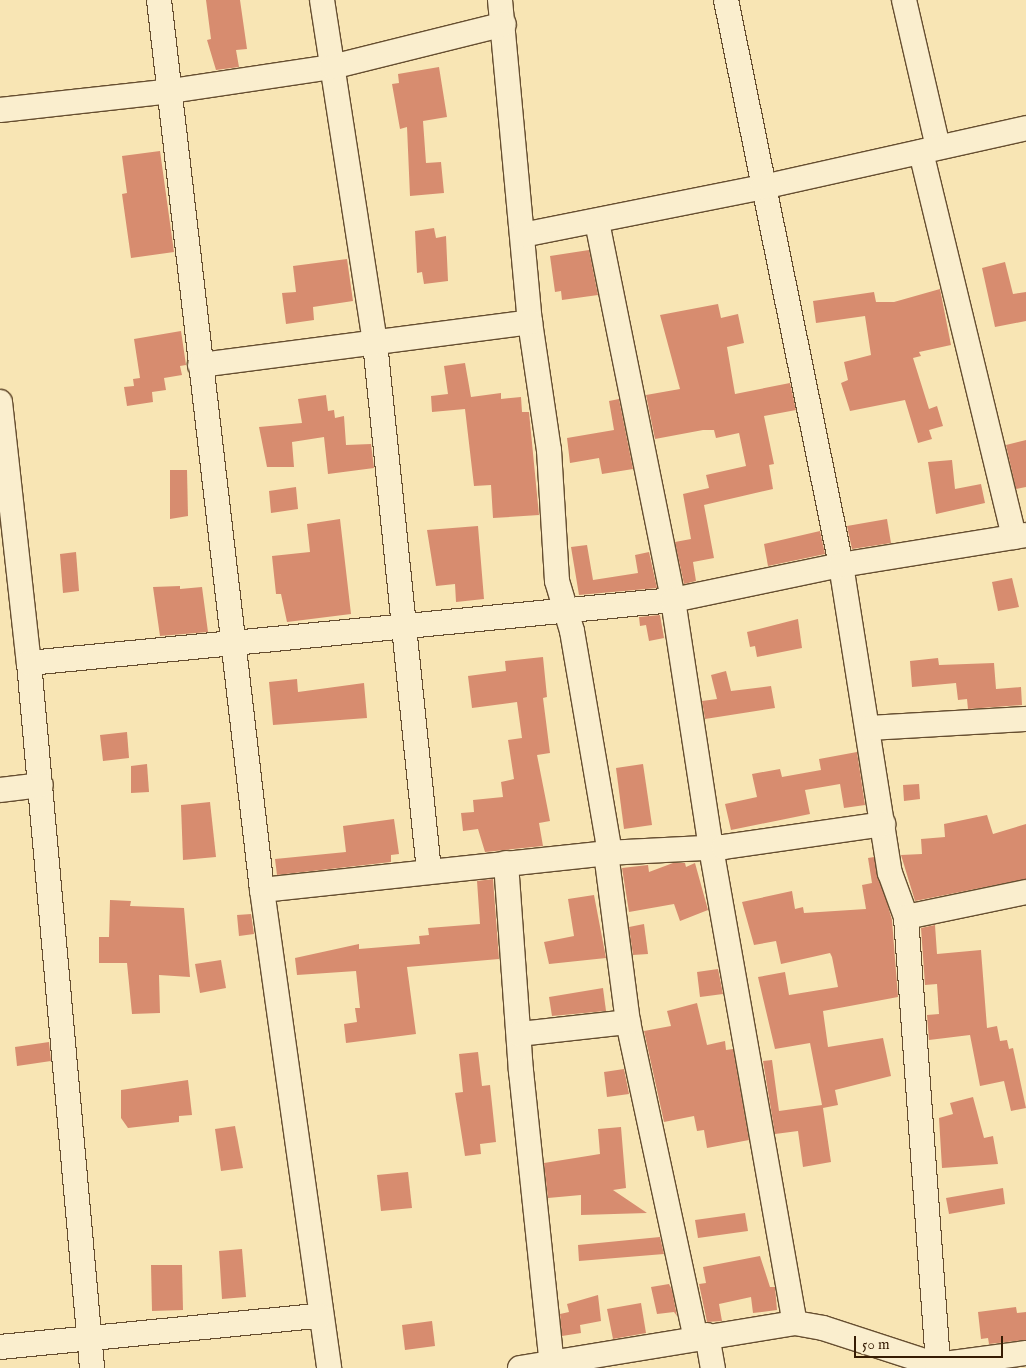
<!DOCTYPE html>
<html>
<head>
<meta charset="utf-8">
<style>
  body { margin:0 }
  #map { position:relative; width:1026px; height:1368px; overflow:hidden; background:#f8e5b4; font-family:"IM FELL English",serif }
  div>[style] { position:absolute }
  .building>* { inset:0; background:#d78c6f }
  .roads { filter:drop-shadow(1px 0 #664e30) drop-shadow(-1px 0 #664e30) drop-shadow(0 1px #664e30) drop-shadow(0 -1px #664e30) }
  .minor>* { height:24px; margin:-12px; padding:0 12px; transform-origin:12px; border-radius:12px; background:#faeece }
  span { translate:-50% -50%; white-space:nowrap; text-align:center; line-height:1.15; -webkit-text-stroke:4.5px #faeece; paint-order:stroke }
  .scale { position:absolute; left:854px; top:1336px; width:149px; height:22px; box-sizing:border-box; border:2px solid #361c04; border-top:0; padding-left:6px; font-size:15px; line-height:18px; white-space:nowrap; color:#361c04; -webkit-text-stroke:4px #faeece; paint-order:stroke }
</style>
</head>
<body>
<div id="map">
  <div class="building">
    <i style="clip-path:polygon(206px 0,240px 0,247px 49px,236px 50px,239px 67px,216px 70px,207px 40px,211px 39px)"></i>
    <i style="clip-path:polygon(439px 67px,447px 117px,423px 121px,426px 163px,441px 162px,444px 193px,410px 196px,407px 127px,400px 129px,392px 84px,399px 83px,398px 74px)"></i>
    <i style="clip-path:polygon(160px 151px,174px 252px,131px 258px,122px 194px,127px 193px,122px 156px)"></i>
    <i style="clip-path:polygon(434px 228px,436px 238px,446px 236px,448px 281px,424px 284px,422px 272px,417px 273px,415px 231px)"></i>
    <i style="clip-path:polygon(589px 250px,598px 295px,562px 300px,561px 291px,555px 292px,550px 256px)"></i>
    <i style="clip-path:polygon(347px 259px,353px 301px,313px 307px,314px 320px,286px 324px,282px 293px,296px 292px,293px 266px)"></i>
    <i style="clip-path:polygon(1005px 262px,1013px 294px,1026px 292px,1026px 321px,995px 327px,982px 268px)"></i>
    <i style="clip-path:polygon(940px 289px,951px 345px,919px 352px,921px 356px,913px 358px,929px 409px,937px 406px,943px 426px,929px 430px,932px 439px,918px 443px,905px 400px,850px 411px,841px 383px,848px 380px,844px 362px,871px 355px,865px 316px,816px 323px,813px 301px,874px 292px,876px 302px,894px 302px)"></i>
    <i style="clip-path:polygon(718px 304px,721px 318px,738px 314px,744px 343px,727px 347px,735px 394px,790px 383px,796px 410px,764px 416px,774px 464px,769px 465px,773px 489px,704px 505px,714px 558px,693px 562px,696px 581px,684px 584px,675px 542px,691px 539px,683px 494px,709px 488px,706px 475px,746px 466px,739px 433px,716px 438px,714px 430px,703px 430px,655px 439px,646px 395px,680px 389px,660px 315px)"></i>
    <i style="clip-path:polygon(181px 331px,186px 365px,180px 366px,182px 375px,164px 378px,166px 390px,152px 392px,153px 402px,127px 406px,124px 387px,134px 386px,133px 379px,140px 378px,134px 339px)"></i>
    <i style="clip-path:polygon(465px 363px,471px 397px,501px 393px,501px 399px,521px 397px,522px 412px,529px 412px,539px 515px,493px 518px,491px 485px,474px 486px,465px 409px,432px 412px,431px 396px,448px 394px,444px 366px)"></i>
    <i style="clip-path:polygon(326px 395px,328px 411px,334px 410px,335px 418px,344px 416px,346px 445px,371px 444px,374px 468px,328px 474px,324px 437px,292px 442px,294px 467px,267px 467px,259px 427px,302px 423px,298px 399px)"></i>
    <i style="clip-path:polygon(619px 399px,633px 469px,602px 474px,599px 458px,570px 463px,567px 438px,614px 430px,609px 401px)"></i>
    <i style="clip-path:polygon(1026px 440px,1026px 487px,1016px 489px,1006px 445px)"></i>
    <i style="clip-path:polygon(952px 460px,955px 489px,981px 484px,985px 503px,936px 514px,928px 462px)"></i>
    <i style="clip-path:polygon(170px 470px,187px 470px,188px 516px,170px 519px)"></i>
    <i style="clip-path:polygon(296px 487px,298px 509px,271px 513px,269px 491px)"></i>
    <i style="clip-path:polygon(340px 519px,351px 614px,287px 622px,281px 594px,276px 594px,272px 556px,310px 552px,307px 524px)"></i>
    <i style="clip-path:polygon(887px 519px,891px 543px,852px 549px,847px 526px)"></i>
    <i style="clip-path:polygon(478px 526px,484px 599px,456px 602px,455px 584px,436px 586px,427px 530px)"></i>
    <i style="clip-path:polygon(820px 531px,825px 554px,768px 566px,764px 544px)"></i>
    <i style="clip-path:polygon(587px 545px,593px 580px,638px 573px,635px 555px,649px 552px,657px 588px,579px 595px,571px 547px)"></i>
    <i style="clip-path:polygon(76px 552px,79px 591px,63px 593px,60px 554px)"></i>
    <i style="clip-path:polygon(1012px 578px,1019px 607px,998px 611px,992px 582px)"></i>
    <i style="clip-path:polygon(180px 586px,180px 589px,202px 587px,208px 632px,160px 636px,153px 587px)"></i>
    <i style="clip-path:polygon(660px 615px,664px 638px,649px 641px,646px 625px,640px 626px,639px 617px)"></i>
    <i style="clip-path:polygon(798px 619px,802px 648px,757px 657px,755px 646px,750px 647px,747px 632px)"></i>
    <i style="clip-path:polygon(543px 657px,547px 697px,543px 698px,550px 753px,537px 755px,550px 821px,539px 823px,543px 846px,485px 852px,478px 829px,463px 831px,461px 813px,474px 812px,473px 800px,503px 797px,501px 782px,514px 779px,508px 740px,522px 738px,517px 702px,472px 708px,468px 676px,506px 671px,505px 661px)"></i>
    <i style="clip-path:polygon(938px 658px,939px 665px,994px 663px,996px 689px,1021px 687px,1022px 705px,968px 709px,967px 699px,958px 700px,956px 683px,912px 687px,910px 661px)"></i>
    <i style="clip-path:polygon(726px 671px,731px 691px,771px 686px,775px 708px,705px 719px,702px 701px,717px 699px,711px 675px)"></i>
    <i style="clip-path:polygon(297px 679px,298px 692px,364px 683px,367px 718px,273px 725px,269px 682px)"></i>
    <i style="clip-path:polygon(127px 732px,129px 758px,103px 761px,100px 735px)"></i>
    <i style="clip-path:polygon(857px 752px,865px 805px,844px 808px,840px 784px,805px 790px,810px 814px,731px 830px,725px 804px,757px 797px,752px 774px,780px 769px,782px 777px,821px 770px,819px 759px)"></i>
    <i style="clip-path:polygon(147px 764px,149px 792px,131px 793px,131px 766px)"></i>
    <i style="clip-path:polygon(643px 764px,652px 825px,624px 829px,616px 768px)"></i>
    <i style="clip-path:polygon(919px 784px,920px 799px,904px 801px,903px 785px)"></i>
    <i style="clip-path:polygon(210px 802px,216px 857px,183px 860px,181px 805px)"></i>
    <i style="clip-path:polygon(987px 815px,993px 834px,1026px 824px,1026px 879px,915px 901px,901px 855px,922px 854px,921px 839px,945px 837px,944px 824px)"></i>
    <i style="clip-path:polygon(394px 819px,399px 854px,391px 855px,391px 862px,277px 875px,275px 859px,346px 852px,343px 826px)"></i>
    <i style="clip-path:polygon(874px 857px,892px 920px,898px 997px,823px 1011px,828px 1047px,883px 1038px,891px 1076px,835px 1090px,838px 1105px,823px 1108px,831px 1162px,803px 1167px,798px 1131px,775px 1134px,763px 1061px,772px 1060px,779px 1111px,822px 1105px,810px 1043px,775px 1049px,758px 977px,785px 972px,789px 995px,838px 987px,832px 957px,830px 953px,781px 964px,776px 941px,754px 945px,742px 902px,792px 891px,795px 909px,803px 907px,804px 913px,866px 909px,862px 885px,872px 883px,868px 858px)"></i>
    <i style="clip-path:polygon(673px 863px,685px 863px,686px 867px,695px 863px,708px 910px,680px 921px,674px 904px,629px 912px,622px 868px,648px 865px,649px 872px)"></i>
    <i style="clip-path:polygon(493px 879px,499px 959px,407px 967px,416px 1034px,346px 1043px,344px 1024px,357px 1022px,355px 1008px,360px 1008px,356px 971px,297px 975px,295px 958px,359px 944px,359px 949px,420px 944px,419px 936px,429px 935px,428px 928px,480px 924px,477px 881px)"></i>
    <i style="clip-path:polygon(594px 895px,606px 958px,549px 964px,544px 942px,574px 936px,568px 899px)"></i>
    <i style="clip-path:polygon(110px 900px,131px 901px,130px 906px,184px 908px,190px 977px,159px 975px,160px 1013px,132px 1014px,127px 963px,99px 963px,99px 937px,109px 937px)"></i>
    <i style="clip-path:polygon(251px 914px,254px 934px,239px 936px,237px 915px)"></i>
    <i style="clip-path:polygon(644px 924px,648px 954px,633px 955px,629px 927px)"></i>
    <i style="clip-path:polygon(935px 925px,937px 954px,981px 950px,987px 1028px,997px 1026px,1000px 1041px,1007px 1040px,1009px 1049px,1013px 1048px,1026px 1108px,1011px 1111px,1004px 1081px,980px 1086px,970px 1035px,929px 1040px,927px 1015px,939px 1014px,937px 984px,925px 985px,921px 928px)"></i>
    <i style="clip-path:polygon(221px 960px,226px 988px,200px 993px,195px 964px)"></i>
    <i style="clip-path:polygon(718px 969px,723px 994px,700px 997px,697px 972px)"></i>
    <i style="clip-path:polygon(603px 988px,606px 1011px,552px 1016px,549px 997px)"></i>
    <i style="clip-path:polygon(697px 1003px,707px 1045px,725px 1041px,726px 1050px,733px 1049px,749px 1140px,707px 1148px,704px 1130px,697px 1131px,694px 1116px,664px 1122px,644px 1031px,671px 1026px,667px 1011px)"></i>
    <i style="clip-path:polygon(49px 1042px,51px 1061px,17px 1066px,15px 1047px)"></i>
    <i style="clip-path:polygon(478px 1052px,482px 1086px,490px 1085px,496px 1142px,480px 1144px,481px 1154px,465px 1156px,455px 1093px,463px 1092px,459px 1054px)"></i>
    <i style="clip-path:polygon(624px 1069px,629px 1094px,607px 1097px,604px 1072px)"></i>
    <i style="clip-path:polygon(188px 1080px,192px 1115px,179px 1116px,179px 1122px,128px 1128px,121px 1118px,121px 1090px)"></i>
    <i style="clip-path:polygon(973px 1097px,984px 1138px,993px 1136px,998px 1164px,942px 1168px,939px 1118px,953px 1114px,950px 1103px)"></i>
    <i style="clip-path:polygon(235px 1126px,243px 1168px,221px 1171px,215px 1129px)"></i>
    <i style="clip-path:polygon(621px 1127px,626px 1188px,613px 1190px,647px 1213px,581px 1215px,581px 1195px,548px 1198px,544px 1163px,600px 1154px,598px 1129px)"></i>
    <i style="clip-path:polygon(408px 1172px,412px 1208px,381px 1211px,377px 1175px)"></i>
    <i style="clip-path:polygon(1003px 1188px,1005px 1204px,949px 1214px,946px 1198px)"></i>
    <i style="clip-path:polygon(745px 1213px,748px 1231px,698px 1238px,695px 1220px)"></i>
    <i style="clip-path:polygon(660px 1237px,664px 1254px,579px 1261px,578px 1245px)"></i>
    <i style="clip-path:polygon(242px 1249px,246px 1297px,222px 1299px,219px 1251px)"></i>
    <i style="clip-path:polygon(760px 1256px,770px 1287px,775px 1287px,777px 1310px,753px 1313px,751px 1297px,719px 1304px,722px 1321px,707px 1322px,699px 1284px,706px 1283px,703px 1267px)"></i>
    <i style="clip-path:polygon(151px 1265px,182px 1265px,183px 1310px,152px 1311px)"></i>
    <i style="clip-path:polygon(669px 1284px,672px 1290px,677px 1316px,674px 1312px,657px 1314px,651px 1287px)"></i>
    <i style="clip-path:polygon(598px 1295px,601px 1321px,580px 1325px,581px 1333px,562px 1336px,560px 1314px,569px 1312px,567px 1304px)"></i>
    <i style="clip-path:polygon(641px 1303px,646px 1333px,613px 1339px,607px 1309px)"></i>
    <i style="clip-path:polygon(1016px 1307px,1017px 1313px,1026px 1312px,1026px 1340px,989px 1344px,988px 1338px,981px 1339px,978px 1312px)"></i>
    <i style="clip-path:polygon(432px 1321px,435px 1346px,405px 1350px,402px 1325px)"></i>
  </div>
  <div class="roads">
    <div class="minor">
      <i style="left:159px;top:0;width:896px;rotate:83.4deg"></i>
      <i style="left:262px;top:890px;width:483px;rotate:82deg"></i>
      <i style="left:322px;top:0;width:347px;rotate:81.2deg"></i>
      <i style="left:375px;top:343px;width:531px;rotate:84.16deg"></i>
      <i style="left:500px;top:0;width:323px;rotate:84.7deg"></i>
      <i style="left:530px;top:322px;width:129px;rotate:81.6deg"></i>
      <i style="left:549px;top:450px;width:131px;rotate:86.5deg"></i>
      <i style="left:557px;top:581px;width:52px;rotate:73.3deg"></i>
      <i style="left:572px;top:631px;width:225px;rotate:80.3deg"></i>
      <i style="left:726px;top:0;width:577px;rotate:78.5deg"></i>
      <i style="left:841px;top:565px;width:312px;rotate:81deg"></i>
      <i style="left:890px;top:873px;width:47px;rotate:70deg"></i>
      <i style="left:906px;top:917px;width:452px;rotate:85.9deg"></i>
      <i style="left:904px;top:0;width:151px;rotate:77deg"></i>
      <i style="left:0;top:110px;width:172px;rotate:-6.3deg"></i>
      <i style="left:171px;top:91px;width:163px;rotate:-8.5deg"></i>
      <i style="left:332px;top:67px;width:177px;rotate:-14deg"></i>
      <i style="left:921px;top:152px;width:396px;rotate:76.4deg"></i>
      <i style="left:597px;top:222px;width:386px;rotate:78.6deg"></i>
      <i style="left:673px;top:600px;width:251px;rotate:81.3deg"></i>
      <i style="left:711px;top:848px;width:482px;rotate:80deg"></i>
      <i style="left:523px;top:235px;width:245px;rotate:-11.3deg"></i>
      <i style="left:763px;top:187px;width:270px;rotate:-12.6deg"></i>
      <i style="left:200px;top:365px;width:333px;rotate:-7.4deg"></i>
      <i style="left:0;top:402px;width:263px;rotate:83.7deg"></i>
      <i style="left:29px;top:663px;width:708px;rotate:84.89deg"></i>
      <i style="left:29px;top:663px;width:647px;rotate:-5.59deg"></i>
      <i style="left:673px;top:600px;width:172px;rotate:-11.8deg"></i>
      <i style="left:841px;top:565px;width:187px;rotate:-9.2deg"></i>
      <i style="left:868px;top:728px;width:158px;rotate:-3.3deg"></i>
      <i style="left:0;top:790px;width:41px;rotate:-7deg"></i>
      <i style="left:606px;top:853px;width:170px;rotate:82.6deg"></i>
      <i style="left:628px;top:1022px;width:323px;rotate:77.9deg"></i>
      <i style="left:506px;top:863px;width:209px;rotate:85.9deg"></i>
      <i style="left:521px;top:1071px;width:299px;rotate:84deg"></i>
      <i style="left:262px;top:890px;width:346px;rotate:-6.1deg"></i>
      <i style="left:606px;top:853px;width:118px;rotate:-2.9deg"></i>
      <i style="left:724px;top:847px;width:161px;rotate:-8.2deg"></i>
      <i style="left:906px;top:917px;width:123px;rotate:-11.8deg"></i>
      <i style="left:519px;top:1034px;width:110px;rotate:-6.3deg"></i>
      <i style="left:707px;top:1335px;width:34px;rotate:80deg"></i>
      <i style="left:0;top:1347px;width:321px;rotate:-5.6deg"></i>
      <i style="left:520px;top:1368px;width:279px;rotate:-9.3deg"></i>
      <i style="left:795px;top:1323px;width:28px;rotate:10deg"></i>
      <i style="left:823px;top:1328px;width:120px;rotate:18deg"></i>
      <i style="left:937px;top:1365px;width:90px;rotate:-7.7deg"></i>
    </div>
  </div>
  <div class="scale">50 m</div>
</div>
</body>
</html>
